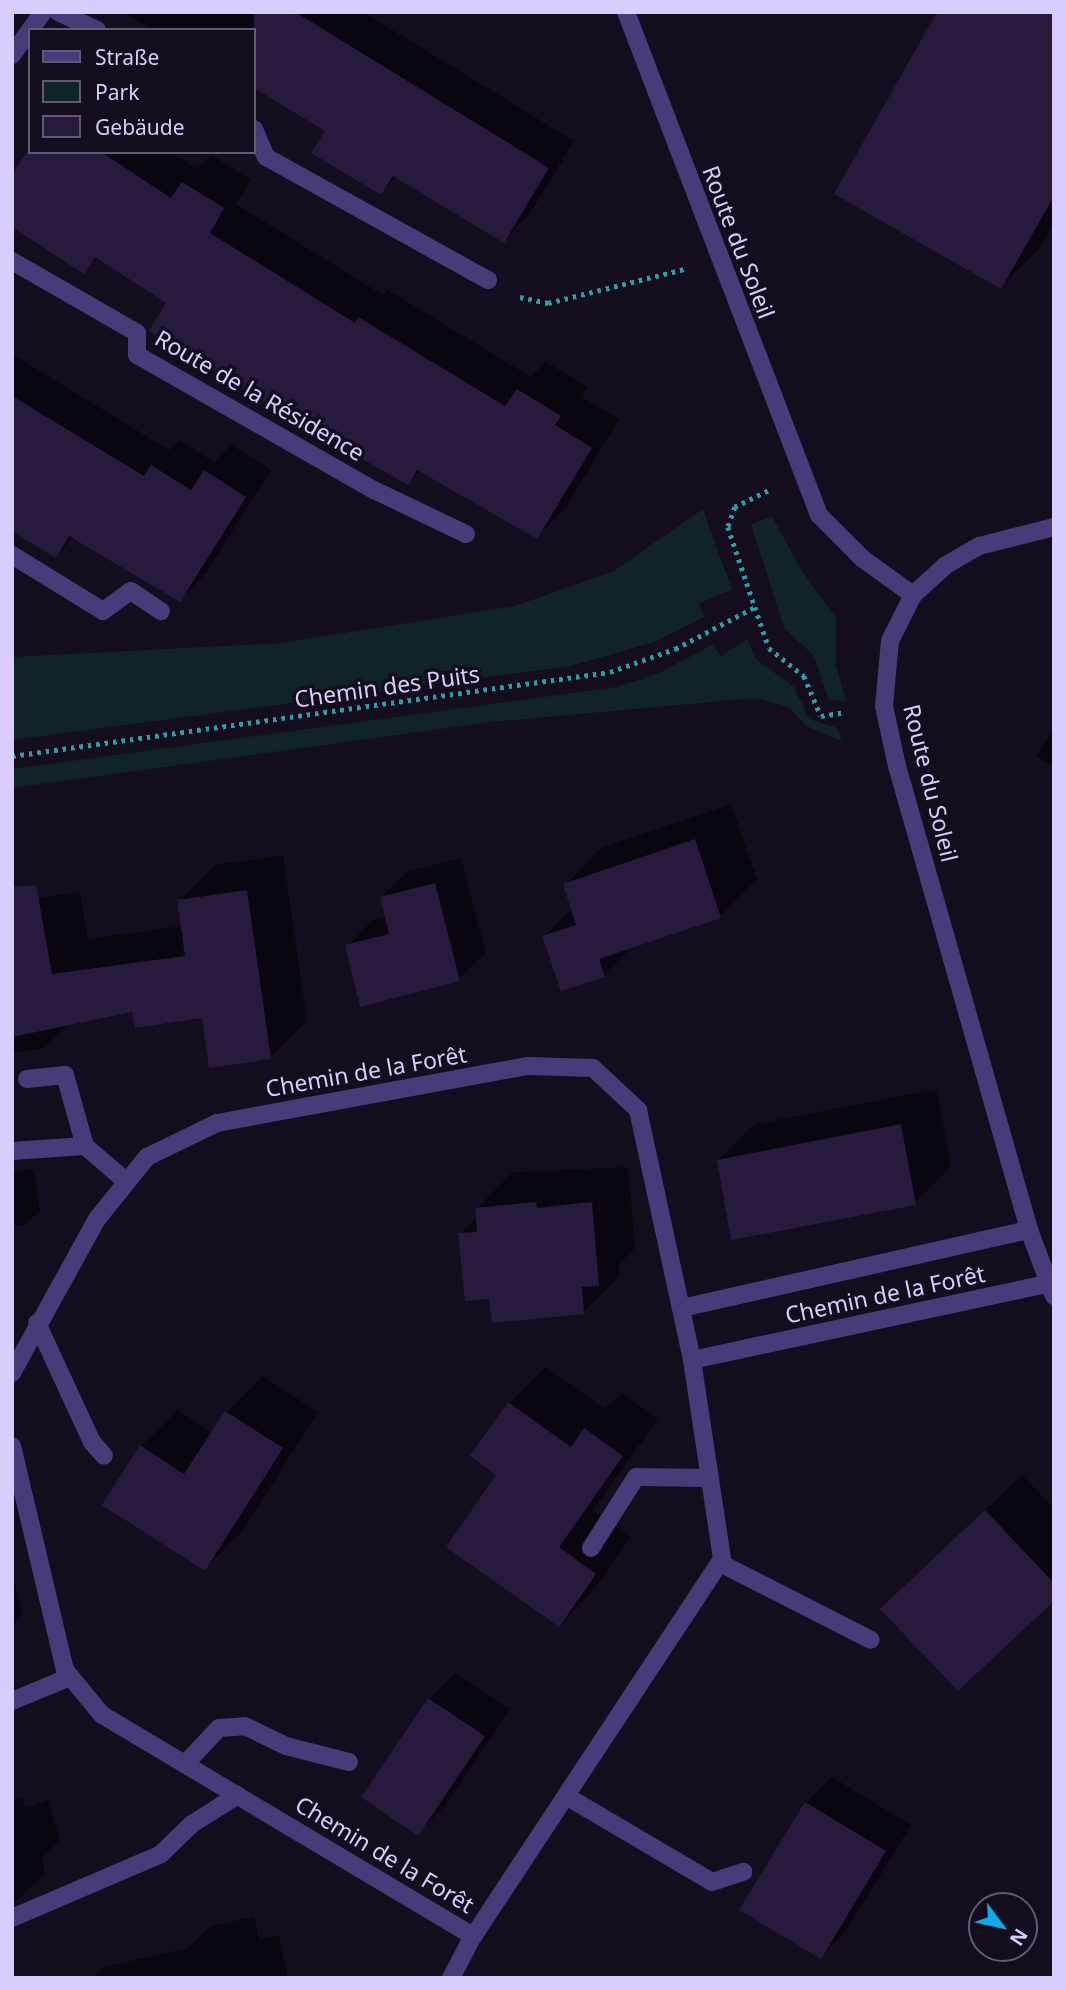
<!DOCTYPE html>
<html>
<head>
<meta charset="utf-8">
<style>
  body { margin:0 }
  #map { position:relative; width:1066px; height:1990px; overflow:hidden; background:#130d1d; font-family:"Noto Sans",sans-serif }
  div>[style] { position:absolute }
  .green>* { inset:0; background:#102327 }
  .shadow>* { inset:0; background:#0007 }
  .building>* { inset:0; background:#281a3d }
  .path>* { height:4.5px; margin-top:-2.25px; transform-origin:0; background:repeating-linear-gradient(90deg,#349aa8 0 3.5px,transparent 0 8.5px) }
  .minor>* { height:18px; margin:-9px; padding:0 9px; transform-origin:9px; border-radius:9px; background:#493b79 }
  span { translate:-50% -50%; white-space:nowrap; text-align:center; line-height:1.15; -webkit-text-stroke:7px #130d1d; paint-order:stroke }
  .street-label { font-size:23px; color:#daccfc }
  .frame { position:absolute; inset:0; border:14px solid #daccfc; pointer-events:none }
  .legend { position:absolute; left:28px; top:28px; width:228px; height:126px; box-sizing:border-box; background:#130d1d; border:2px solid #635976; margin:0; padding:9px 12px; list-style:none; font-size:21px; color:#daccfc }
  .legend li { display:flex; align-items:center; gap:14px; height:35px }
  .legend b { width:35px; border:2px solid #635976 }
  .north { position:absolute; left:968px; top:1892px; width:70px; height:70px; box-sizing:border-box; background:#130d1d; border:2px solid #635976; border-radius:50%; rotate:123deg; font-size:19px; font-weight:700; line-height:28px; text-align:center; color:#daccfc }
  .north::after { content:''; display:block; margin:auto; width:24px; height:32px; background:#0ea9e6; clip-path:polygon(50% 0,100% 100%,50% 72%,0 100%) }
</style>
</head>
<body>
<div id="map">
  <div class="green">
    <i style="clip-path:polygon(703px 509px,732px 590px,699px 603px,704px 617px,654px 642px,571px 666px,12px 740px,12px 657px,281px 643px,515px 606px,614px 571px)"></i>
    <i style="clip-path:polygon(772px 516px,800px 568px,836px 618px,836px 665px,846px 702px,829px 700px,814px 656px,784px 628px,751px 524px)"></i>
    <i style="clip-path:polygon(747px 639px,756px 659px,794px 687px,809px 719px,837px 728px,842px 741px,807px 727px,789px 707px,755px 698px,491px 722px,12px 788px,12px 769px,616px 687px,659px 673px,712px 645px,721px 656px)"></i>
  </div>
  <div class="shadow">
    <i style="clip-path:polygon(123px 12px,363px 12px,574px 141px,529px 215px,503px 241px,396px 177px,380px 193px,328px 130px,254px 88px,254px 30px,153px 30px)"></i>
    <i style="clip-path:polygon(1054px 12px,1054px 223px,1040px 248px,1001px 287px)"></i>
    <i style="clip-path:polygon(30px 152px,172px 152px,197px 169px,212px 155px,251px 180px,236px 204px,383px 295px,388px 290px,531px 377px,546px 362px,588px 387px,582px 397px,619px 419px,565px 509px,537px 537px,421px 470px,408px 482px,169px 302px,98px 257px,83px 272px,12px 179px)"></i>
    <i style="clip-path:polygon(12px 354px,169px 450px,179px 440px,214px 462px,232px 445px,271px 470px,206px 573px,180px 600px,74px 537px,55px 556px,12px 529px)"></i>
    <i style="clip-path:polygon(1054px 729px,1054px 768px,1036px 756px)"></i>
    <i style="clip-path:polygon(731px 804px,757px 880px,720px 916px,634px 945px,604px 975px,544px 936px,573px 908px,565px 885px,601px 848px)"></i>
    <i style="clip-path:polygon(283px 855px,307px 1021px,270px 1057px,203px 1016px,134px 1010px,70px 1023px,45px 1048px,12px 1053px,12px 902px,80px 892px,88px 939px,182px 926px,179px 901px,215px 865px)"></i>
    <i style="clip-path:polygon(461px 858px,486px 953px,459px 979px,347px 946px,373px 920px,386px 916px,381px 897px,408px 871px)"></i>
    <i style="clip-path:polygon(937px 1089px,951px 1167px,915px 1203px,718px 1160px,755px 1124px)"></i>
    <i style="clip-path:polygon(628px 1167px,635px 1248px,619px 1264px,620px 1276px,583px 1312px,491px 1297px,460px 1234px,477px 1217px,476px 1209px,513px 1172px)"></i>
    <i style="clip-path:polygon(34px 1169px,40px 1211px,26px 1224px,12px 1226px,12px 1172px)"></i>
    <i style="clip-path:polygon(546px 1367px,605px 1409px,622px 1393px,658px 1419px,593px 1510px,631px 1537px,595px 1588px,559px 1625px,499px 1474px,510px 1403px)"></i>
    <i style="clip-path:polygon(263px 1376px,318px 1412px,241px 1533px,204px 1569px,141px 1446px,178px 1410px,213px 1433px,227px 1412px)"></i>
    <i style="clip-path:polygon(1022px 1475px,1054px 1508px,1054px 1599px,882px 1609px)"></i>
    <i style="clip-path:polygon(12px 1571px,23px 1615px,12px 1625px)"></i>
    <i style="clip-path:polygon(455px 1673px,510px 1709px,444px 1807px,418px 1833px,429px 1699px)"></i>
    <i style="clip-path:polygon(832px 1777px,911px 1825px,846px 1931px,820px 1957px,741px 1909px,806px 1803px)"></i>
    <i style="clip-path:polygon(23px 1797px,25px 1807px,49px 1800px,60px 1841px,42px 1859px,45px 1874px,12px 1905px,12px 1800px)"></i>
    <i style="clip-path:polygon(254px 1917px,259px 1939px,279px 1935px,288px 1978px,93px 1978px,103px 1967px,188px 1948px,210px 1926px)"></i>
  </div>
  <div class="building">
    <i style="clip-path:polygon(254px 12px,295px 12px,549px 168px,504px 243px,393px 176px,381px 195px,311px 153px,325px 131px,254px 88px)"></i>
    <i style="clip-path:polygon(937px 12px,1054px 12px,1054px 196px,1001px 289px,834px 194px)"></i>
    <i style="clip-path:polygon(27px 152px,101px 152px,171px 198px,182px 182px,224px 208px,210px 233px,355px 323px,358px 317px,505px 406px,517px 389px,561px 416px,555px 425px,592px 448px,537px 539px,417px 470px,408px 485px,295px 421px,149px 331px,166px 303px,95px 257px,84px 274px,12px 227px,12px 175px)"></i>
    <i style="clip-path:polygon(12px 396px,144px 476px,151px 465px,191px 490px,204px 470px,246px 497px,180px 602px,69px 536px,56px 558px,12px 531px)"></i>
    <i style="clip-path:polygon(695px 839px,721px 918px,599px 959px,605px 977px,561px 991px,542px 936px,576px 925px,563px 884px)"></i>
    <i style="clip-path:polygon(435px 883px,460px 981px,360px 1007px,345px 945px,389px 934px,380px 897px)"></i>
    <i style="clip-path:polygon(36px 885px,52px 974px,185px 956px,177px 900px,247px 890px,271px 1059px,209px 1068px,202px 1018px,135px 1028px,132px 1012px,12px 1037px,12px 887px)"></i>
    <i style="clip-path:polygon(901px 1124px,916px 1205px,731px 1240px,717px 1160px)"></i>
    <i style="clip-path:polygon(536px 1202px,537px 1208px,592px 1202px,599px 1286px,582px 1287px,584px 1314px,492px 1323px,489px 1299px,465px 1301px,458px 1233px,477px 1232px,475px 1208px)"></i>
    <i style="clip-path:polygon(508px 1402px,571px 1447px,584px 1428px,623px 1456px,559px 1547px,596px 1574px,559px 1627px,446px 1547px,496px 1475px,470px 1456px)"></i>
    <i style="clip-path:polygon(225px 1411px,283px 1448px,205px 1571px,102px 1505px,140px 1445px,184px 1474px)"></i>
    <i style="clip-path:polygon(985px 1510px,1054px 1583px,1054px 1601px,958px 1691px,880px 1609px)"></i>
    <i style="clip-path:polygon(428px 1698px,485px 1736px,418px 1836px,361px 1797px)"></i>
    <i style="clip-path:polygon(805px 1802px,886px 1851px,821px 1959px,739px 1910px)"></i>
  </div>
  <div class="path">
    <i style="left:520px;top:297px;width:29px;rotate:12deg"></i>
    <i style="left:548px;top:303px;width:140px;rotate:-14deg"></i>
    <i style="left:768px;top:491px;width:37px;rotate:154deg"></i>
    <i style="left:735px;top:507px;width:21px;rotate:109deg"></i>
    <i style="left:728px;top:527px;width:84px;rotate:71.4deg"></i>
    <i style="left:755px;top:607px;width:43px;rotate:71.1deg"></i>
    <i style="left:769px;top:648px;width:45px;rotate:38.7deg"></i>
    <i style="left:804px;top:676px;width:43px;rotate:67deg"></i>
    <i style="left:821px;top:716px;width:25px;rotate:-9deg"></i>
    <i style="left:12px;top:756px;width:604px;rotate:-8deg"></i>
    <i style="left:610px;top:672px;width:69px;rotate:-19.5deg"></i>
    <i style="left:675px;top:649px;width:90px;rotate:-27.7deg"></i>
  </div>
  <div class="minor">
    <i style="left:58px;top:12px;width:43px;rotate:24.8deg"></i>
    <i style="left:626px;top:12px;width:539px;rotate:69.01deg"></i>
    <i style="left:819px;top:515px;width:62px;rotate:45deg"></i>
    <i style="left:863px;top:559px;width:62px;rotate:35.8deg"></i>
    <i style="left:12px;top:55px;width:53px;rotate:-54.2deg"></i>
    <i style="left:254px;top:129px;width:30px;rotate:67deg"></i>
    <i style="left:266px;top:157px;width:254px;rotate:29deg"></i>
    <i style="left:12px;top:261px;width:144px;rotate:29.9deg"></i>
    <i style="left:137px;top:333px;width:22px;rotate:90deg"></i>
    <i style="left:137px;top:355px;width:273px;rotate:29.7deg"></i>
    <i style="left:374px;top:490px;width:102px;rotate:25.6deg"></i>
    <i style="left:1054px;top:527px;width:77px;rotate:165.8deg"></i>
    <i style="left:979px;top:546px;width:39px;rotate:150deg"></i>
    <i style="left:945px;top:566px;width:43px;rotate:137.8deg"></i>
    <i style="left:913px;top:595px;width:51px;rotate:116.6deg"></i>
    <i style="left:890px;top:641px;width:65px;rotate:95.3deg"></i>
    <i style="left:884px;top:706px;width:61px;rotate:77.8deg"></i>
    <i style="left:897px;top:766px;width:482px;rotate:74.1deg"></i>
    <i style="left:1029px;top:1230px;width:71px;rotate:69.3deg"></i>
    <i style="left:12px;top:555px;width:107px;rotate:31.6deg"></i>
    <i style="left:103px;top:611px;width:34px;rotate:-36deg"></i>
    <i style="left:131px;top:591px;width:36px;rotate:34deg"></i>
    <i style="left:27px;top:1079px;width:38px;rotate:-6deg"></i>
    <i style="left:65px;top:1075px;width:74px;rotate:74.3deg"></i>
    <i style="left:12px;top:1151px;width:73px;rotate:-3.9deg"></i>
    <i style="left:85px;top:1146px;width:55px;rotate:40.6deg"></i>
    <i style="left:682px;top:1308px;width:356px;rotate:-12.7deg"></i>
    <i style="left:37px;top:1323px;width:131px;rotate:65.2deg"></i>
    <i style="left:92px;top:1442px;width:18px;rotate:49deg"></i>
    <i style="left:692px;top:1360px;width:364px;rotate:-12.1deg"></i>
    <i style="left:12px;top:1373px;width:176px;rotate:-61.1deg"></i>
    <i style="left:97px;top:1219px;width:80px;rotate:-51.1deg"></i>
    <i style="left:147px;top:1157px;width:78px;rotate:-25.9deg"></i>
    <i style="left:217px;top:1123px;width:316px;rotate:-10.4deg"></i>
    <i style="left:528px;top:1066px;width:65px;rotate:1.8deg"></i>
    <i style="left:593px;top:1068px;width:62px;rotate:43deg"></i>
    <i style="left:638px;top:1110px;width:256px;rotate:77.8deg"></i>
    <i style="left:692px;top:1360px;width:201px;rotate:81.4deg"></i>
    <i style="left:722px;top:1559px;width:452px;rotate:123.4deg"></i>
    <i style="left:473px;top:1936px;width:432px;rotate:-149.2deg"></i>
    <i style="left:102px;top:1715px;width:58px;rotate:-129.4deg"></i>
    <i style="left:65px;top:1670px;width:230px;rotate:-103.3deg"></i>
    <i style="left:591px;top:1548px;width:84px;rotate:-57.6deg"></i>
    <i style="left:636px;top:1477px;width:74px;rotate:0.8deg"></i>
    <i style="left:720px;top:1563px;width:169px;rotate:27deg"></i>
    <i style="left:12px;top:1701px;width:63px;rotate:-22.5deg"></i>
    <i style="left:185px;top:1764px;width:50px;rotate:-46.6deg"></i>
    <i style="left:219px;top:1728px;width:26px;rotate:-4deg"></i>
    <i style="left:245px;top:1726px;width:46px;rotate:26deg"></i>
    <i style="left:286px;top:1746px;width:65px;rotate:14.3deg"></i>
    <i style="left:566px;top:1796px;width:169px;rotate:30.5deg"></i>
    <i style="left:712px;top:1882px;width:33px;rotate:-18deg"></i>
    <i style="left:12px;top:1918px;width:162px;rotate:-23.2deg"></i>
    <i style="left:161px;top:1854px;width:43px;rotate:-44.1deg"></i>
    <i style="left:192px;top:1824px;width:54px;rotate:-32.2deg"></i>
    <i style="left:451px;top:1978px;width:47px;rotate:-62.4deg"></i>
  </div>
  <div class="street-label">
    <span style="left:739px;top:242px;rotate:69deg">Route du Soleil</span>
    <span style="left:260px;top:395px;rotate:30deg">Route de la Résidence</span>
    <span style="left:387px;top:686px;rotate:-8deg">Chemin des Puits</span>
    <span style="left:931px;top:783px;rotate:76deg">Route du Soleil</span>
    <span style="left:366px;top:1071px;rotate:-10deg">Chemin de la Forêt</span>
    <span style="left:885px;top:1294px;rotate:-12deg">Chemin de la Forêt</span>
    <span style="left:385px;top:1854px;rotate:31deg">Chemin de la Forêt</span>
  </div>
  <div class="frame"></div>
  <ul class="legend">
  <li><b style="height:9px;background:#493b79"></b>Straße</li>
  <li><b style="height:19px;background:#102327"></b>Park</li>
  <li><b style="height:19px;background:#281a3d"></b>Gebäude</li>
  </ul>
  <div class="north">N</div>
</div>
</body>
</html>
